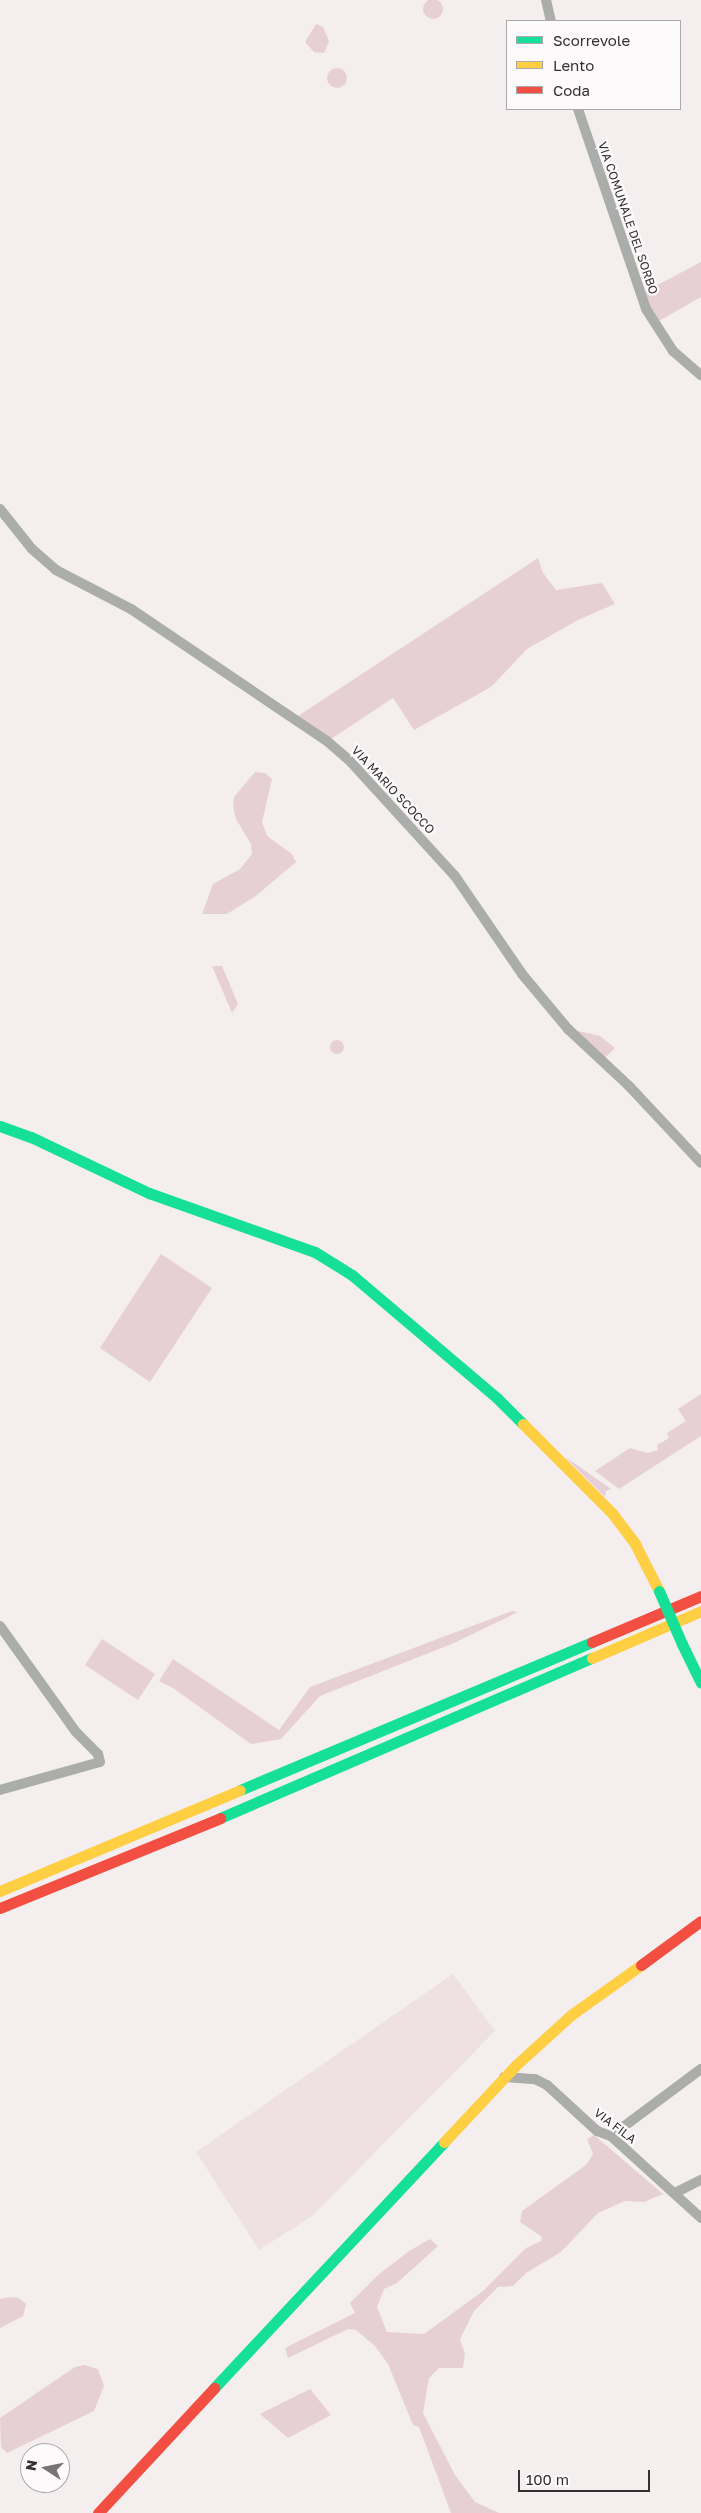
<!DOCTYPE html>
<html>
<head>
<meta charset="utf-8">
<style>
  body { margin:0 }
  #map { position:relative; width:701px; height:2513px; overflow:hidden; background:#f4eeef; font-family:"Golos Text",sans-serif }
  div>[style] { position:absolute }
  .built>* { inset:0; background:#efe0e3 }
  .green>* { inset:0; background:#e7d0d5 }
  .round { border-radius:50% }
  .street>* { height:10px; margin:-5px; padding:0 5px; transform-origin:5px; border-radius:5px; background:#aaada9 }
  .fast>* { height:11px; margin:-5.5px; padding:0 5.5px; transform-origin:5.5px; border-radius:5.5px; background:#16e098 }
  .slow>* { height:11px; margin:-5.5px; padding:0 5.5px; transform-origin:5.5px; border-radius:5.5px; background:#ffcf43 }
  .jam>* { height:11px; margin:-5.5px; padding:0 5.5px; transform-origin:5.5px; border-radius:5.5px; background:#f24e42 }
  .fast-bridge>* { height:11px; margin:-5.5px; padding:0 5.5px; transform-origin:5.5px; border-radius:5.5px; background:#16e098 }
  span { translate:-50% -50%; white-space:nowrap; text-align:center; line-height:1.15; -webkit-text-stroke:4.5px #fdfafb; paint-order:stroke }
  .street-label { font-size:12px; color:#342f30 }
  .legend { position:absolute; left:506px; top:20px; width:175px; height:90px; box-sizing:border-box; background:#fdfafb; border:1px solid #ada9aa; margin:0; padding:6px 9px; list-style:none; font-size:15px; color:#342f30 }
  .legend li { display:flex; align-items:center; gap:10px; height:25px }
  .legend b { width:25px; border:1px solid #ada9aa }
  .north { position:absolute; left:20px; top:2443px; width:50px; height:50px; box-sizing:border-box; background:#fdfafb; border:1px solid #ada9aa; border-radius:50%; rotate:281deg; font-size:14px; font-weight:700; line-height:20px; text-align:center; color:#342f30 }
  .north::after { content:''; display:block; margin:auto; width:18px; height:22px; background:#777273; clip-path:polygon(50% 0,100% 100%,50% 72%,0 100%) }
  .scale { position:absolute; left:518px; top:2470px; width:132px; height:22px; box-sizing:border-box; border:2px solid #342f30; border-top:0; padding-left:6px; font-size:15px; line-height:18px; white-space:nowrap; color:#342f30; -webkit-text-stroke:4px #fdfafb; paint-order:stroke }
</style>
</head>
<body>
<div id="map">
  <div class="built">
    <i style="clip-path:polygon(453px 1974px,495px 2031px,312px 2216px,259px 2250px,196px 2152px)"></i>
  </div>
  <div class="green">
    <i class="round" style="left:423px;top:-1px;width:20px;height:20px"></i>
    <i style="clip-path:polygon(316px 24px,323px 27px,329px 41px,324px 53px,314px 52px,305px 42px)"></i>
    <i class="round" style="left:327px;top:68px;width:20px;height:20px"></i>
    <i style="clip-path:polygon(701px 262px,701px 297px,657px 322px,644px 292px)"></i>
    <i style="clip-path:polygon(538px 558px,543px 573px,556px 590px,602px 583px,615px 604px,578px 620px,527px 649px,491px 687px,414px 730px,393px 698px,331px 739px,298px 716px)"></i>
    <i style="clip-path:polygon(255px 772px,265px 773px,272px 779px,262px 822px,267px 836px,292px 854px,296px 862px,257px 895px,227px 914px,202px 914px,213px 884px,240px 869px,252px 854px,251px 844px,236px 819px,233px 806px,234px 797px)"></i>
    <i style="clip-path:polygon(212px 966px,222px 966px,238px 1004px,232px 1013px)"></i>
    <i style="clip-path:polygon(574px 1030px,600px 1036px,615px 1048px,605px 1058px)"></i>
    <i class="round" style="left:330px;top:1040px;width:14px;height:14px"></i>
    <i style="clip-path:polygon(161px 1254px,212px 1288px,150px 1382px,100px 1348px)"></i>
    <i style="clip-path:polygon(701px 1394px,701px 1436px,619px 1489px,595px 1471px,630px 1448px,647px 1453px,658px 1450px,657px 1445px,669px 1438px,667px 1433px,686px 1421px,678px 1409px)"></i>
    <i style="clip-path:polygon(564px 1456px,611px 1489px,606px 1491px,605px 1497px)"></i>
    <i style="clip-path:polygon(512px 1611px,518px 1612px,454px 1643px,320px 1696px,281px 1739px,251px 1744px,173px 1688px,159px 1681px,173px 1659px,279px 1730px,310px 1687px)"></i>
    <i style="clip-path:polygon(102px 1639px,155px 1674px,138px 1700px,85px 1665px)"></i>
    <i style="clip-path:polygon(594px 2135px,663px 2194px,644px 2202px,625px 2201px,598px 2213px,561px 2252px,526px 2273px,513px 2286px,498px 2287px,474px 2311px,460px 2339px,465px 2354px,463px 2368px,439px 2368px,429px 2378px,423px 2413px,455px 2475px,475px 2502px,499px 2513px,451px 2513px,419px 2427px,413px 2425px,388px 2364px,375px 2346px,356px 2330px,348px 2329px,288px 2358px,285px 2348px,355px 2313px,350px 2303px,378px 2275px,409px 2251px,430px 2239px,438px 2246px,397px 2283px,384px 2289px,377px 2307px,387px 2332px,424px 2334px,483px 2291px,526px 2248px,541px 2241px,542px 2237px,520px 2222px,522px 2211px,586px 2165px,593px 2154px,587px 2139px)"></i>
    <i style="clip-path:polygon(10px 2297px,19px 2298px,26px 2304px,23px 2316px,0 2328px,0 2299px)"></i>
    <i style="clip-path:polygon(84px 2365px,98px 2369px,104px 2386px,94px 2411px,7px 2453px,1px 2447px,0 2418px,75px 2367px)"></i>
    <i style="clip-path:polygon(310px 2389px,331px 2415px,288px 2438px,260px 2414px)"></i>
  </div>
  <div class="street">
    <i style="left:546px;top:0;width:22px;rotate:77deg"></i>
    <i style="left:578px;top:109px;width:211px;rotate:71.2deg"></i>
    <i style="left:646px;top:309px;width:50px;rotate:57.3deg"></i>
    <i style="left:673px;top:351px;width:37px;rotate:41deg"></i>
    <i style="left:0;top:509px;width:51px;rotate:51.3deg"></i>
    <i style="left:32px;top:549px;width:32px;rotate:41deg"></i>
    <i style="left:56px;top:570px;width:85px;rotate:27.5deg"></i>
    <i style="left:131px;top:609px;width:236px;rotate:34deg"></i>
    <i style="left:327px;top:741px;width:28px;rotate:41deg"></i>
    <i style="left:348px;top:759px;width:159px;rotate:47.6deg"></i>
    <i style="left:455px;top:876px;width:119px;rotate:55.6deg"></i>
    <i style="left:522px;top:974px;width:72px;rotate:50.1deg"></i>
    <i style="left:568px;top:1029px;width:83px;rotate:43.1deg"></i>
    <i style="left:629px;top:1086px;width:105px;rotate:46.9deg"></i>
    <i style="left:0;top:1626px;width:130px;rotate:54.4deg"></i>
    <i style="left:76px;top:1732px;width:31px;rotate:45deg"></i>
    <i style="left:98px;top:1754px;width:8px;rotate:76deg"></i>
    <i style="left:100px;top:1762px;width:104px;rotate:164.4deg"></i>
    <i style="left:504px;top:2077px;width:31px;rotate:4deg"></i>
    <i style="left:535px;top:2079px;width:13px;rotate:27deg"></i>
    <i style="left:547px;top:2085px;width:68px;rotate:42.6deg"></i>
    <i style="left:597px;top:2131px;width:15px;rotate:20deg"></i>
    <i style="left:611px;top:2136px;width:122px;rotate:42.3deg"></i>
    <i style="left:611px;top:2136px;width:112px;rotate:-36.7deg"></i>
    <i style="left:675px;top:2193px;width:29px;rotate:-27deg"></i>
  </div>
  <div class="fast">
    <i style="left:0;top:1126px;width:33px;rotate:20deg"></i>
    <i style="left:31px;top:1137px;width:131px;rotate:25.4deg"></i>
    <i style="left:149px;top:1193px;width:176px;rotate:19.6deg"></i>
    <i style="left:315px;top:1252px;width:44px;rotate:31.9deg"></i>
    <i style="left:352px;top:1275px;width:190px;rotate:40.3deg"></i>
    <i style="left:497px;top:1398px;width:37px;rotate:45deg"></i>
    <i style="left:682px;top:1644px;width:43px;rotate:64deg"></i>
    <i style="left:240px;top:1790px;width:382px;rotate:-22.8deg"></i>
    <i style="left:220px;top:1818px;width:405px;rotate:-23.3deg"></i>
    <i style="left:214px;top:2388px;width:337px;rotate:-46.9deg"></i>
  </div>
  <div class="slow">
    <i style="left:523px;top:1424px;width:126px;rotate:45deg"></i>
    <i style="left:612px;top:1513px;width:39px;rotate:53deg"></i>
    <i style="left:635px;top:1544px;width:53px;rotate:62.9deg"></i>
    <i style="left:592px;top:1658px;width:119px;rotate:-23.3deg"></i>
    <i style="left:0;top:1891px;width:260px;rotate:-22.8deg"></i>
    <i style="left:444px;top:2142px;width:105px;rotate:-46.9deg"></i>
    <i style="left:516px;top:2065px;width:74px;rotate:-42.3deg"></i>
    <i style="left:571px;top:2015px;width:86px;rotate:-35.5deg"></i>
  </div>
  <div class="jam">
    <i style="left:592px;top:1642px;width:118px;rotate:-22.9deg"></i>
    <i style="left:0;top:1908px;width:238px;rotate:-22.2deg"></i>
    <i style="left:641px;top:1965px;width:74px;rotate:-36.3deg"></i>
    <i style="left:98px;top:2513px;width:171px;rotate:-47.1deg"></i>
  </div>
  <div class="fast-bridge">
    <i style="left:659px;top:1591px;width:58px;rotate:66.5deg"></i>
  </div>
  <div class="street-label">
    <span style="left:628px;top:218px;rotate:71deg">VIA COMUNALE DEL SORBO</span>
    <span style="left:393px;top:790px;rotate:47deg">VIA MARIO SCOCCO</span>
    <span style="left:615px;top:2126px;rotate:37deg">VIA FILA</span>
  </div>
  <ul class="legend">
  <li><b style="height:6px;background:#16e098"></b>Scorrevole</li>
  <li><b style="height:6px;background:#ffcf43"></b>Lento</li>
  <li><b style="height:6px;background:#f24e42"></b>Coda</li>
  </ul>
  <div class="north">N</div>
  <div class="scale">100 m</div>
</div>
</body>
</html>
